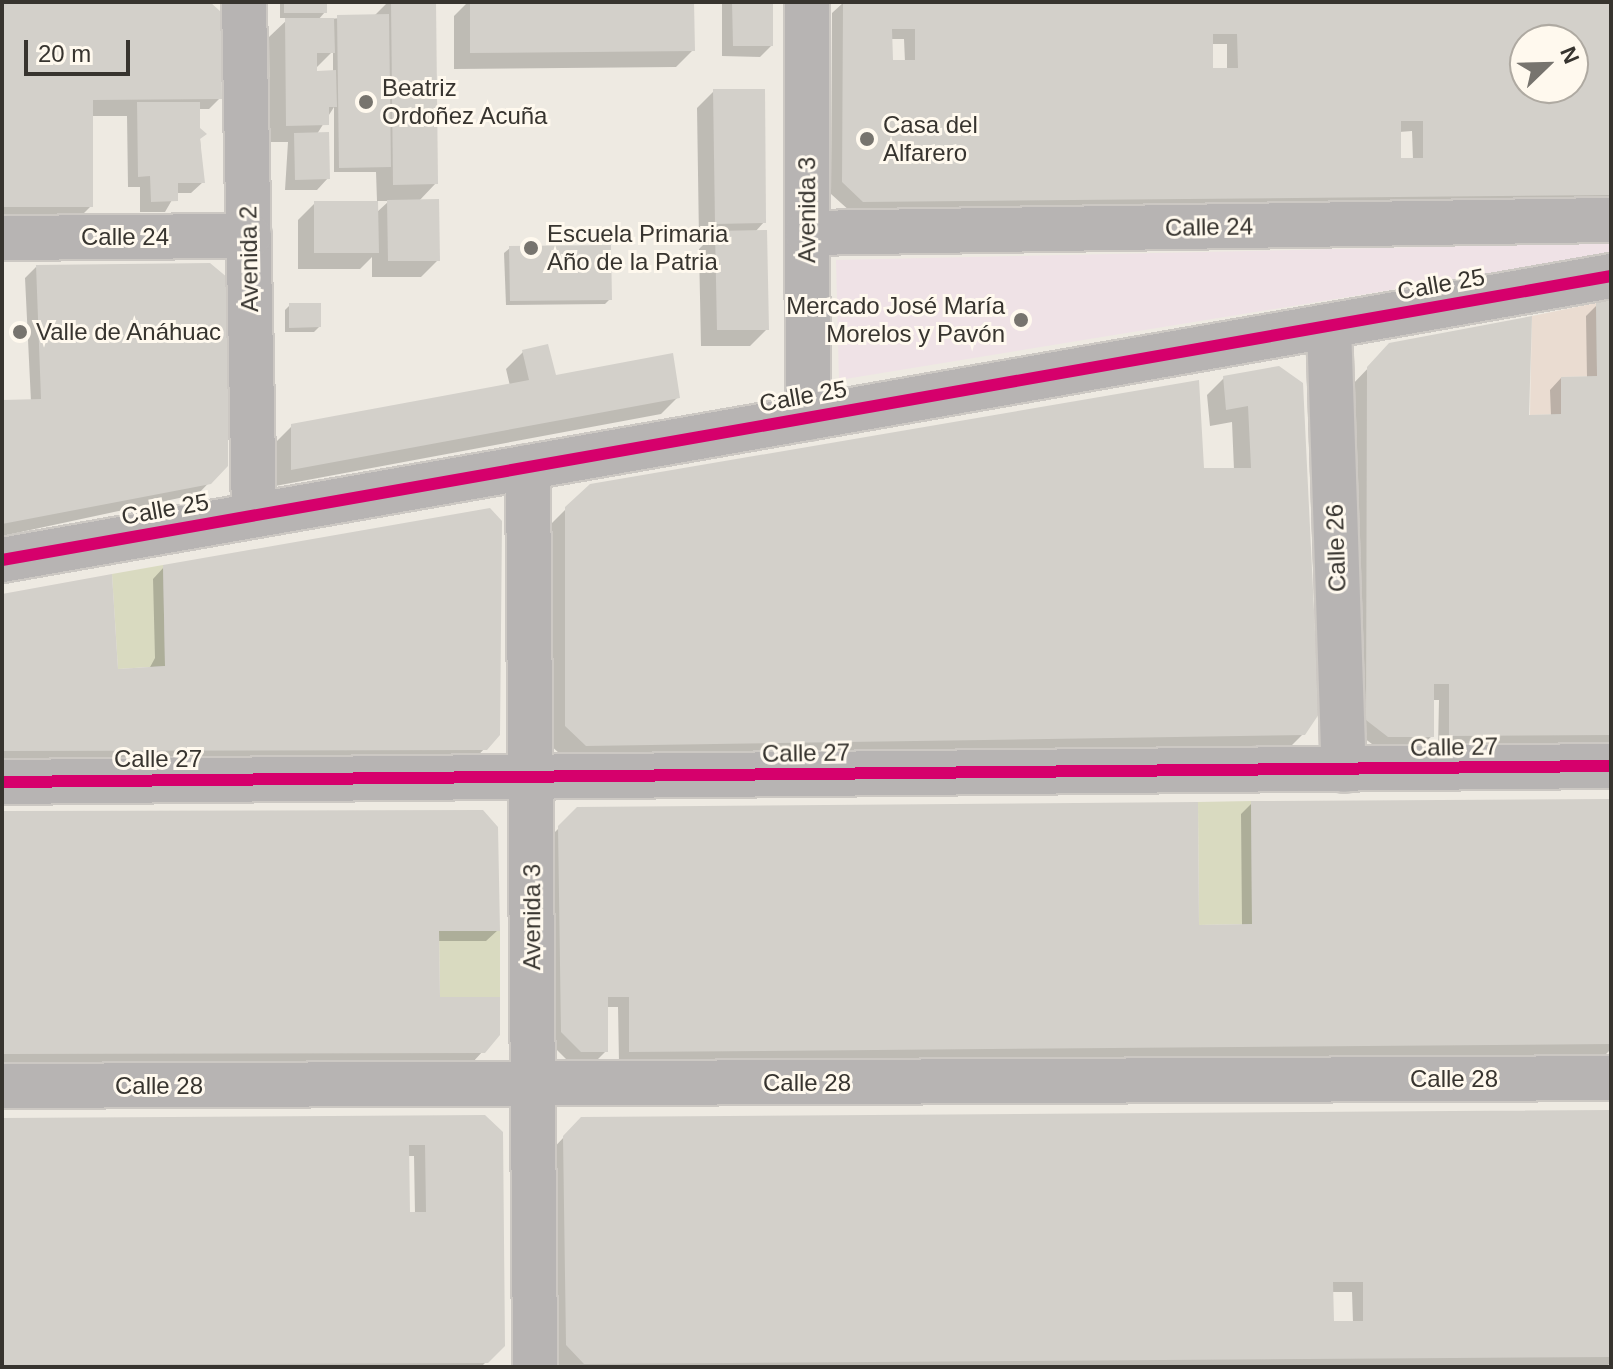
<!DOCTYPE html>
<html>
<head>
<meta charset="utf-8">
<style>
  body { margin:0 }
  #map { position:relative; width:1613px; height:1369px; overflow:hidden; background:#eeeae2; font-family:Arial,sans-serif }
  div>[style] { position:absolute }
  .commercial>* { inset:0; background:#efe2e6 }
  .industrial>* { inset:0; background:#eadcd1 }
  .green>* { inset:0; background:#d9dac0 }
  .shadow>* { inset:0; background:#0003 }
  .building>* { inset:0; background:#d3d0ca }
  .roads { filter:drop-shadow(2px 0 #ccc8c3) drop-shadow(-2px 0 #ccc8c3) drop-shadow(0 2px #ccc8c3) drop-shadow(0 -2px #ccc8c3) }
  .minor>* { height:44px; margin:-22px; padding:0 22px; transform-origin:22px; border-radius:22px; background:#b7b4b3 }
  .cycleway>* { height:12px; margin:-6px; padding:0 6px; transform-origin:6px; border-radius:6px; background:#d6006c }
  .dots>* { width:22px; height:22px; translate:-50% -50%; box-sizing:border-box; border:4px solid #fff9ee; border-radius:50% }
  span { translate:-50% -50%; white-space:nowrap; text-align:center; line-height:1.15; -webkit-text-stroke:6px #fff9ee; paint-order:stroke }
  .poi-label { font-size:24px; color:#37342f }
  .left { translate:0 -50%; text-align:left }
  .right { translate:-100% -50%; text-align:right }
  .street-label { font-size:24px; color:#37342f }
  .frame { position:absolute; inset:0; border:4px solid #37342f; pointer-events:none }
  .north { position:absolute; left:1509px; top:24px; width:80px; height:80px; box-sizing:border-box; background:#fff9ee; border:2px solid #afaaa2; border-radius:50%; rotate:67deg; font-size:22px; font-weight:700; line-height:32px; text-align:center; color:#37342f }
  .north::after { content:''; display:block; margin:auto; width:28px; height:36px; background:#77746e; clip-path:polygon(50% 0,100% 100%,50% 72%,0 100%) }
  .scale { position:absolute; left:24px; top:40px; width:106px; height:36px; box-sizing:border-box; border:4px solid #37342f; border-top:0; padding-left:10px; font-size:24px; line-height:28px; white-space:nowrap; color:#37342f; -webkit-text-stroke:6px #fff9ee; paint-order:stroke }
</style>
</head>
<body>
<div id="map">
  <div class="commercial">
    <i style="clip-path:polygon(1611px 243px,1611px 254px,839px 380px,836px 260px)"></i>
  </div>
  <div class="industrial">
    <i style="clip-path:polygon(1596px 303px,1597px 376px,1561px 377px,1561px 414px,1530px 415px,1532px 316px)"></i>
  </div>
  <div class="green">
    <i style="clip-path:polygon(163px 565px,165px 666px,118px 669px,112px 574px)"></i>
    <i style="clip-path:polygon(1251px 801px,1252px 924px,1199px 925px,1198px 802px)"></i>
    <i style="clip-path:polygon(439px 931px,500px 931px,500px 997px,440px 997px)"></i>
  </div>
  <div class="shadow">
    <i style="clip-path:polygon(2px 2px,207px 2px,220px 98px,209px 109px,198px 109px,203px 182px,191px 193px,176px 193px,165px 212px,140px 212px,140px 187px,128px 187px,127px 116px,91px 116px,91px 206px,80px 217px,2px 217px)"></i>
    <i style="clip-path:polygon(evenodd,280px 2px,325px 2px,325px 12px,318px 20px,375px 15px,388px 2px,434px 2px,436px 183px,418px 202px,438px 260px,421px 277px,372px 277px,372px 257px,360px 269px,298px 269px,298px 220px,315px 203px,376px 213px,389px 201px,377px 201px,376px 172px,334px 172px,334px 107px,317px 134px,328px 178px,317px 190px,285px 190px,288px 142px,270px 142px,269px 37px,289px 18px,280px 18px,280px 2px,333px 51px,333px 72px,315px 73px,315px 69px,333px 51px)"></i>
    <i style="clip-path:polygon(468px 2px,692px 2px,693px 50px,676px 67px,454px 69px,454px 16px)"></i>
    <i style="clip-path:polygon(722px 2px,771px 2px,771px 46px,760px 57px,722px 56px)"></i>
    <i style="clip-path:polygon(evenodd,844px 2px,1611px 2px,1611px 203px,851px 212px,831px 194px,832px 13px,844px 2px,890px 39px,904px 39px,905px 62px,891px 62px,890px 39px,844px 2px,1525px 40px,1573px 40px,1573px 88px,1525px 88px,1525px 40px,844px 2px,1211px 44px,1227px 44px,1227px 70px,1211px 70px,1211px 44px,844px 2px,1412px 131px,1413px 160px,1399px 160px,1399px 132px,1412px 131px)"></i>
    <i style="clip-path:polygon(714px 91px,764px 222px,755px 232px,767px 329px,750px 346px,701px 346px,699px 249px,708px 240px,699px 240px,697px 108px)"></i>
    <i style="clip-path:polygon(510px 248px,610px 299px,605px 304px,506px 305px,504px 253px)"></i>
    <i style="clip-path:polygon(36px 267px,226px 465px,198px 494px,2px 536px,2px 402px,31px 402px,25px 278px)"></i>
    <i style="clip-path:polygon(1611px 302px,1611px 743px,1438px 747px,1439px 700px,1432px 700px,1432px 736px,1420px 747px,1376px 747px,1356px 732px,1357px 489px,1351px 489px,1351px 386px,1373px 363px,1527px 417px,1551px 416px,1550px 390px,1561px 378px,1587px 378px,1586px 316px,1597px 305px)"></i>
    <i style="clip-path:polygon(290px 305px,319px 327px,314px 332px,285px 332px,285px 310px)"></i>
    <i style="clip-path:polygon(523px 352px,554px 377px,678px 397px,661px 414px,275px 486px,275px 443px,292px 426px,510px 386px,506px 369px)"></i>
    <i style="clip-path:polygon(1278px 368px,1303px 734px,1292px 745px,569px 762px,549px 744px,549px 526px,566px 509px,1234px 470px,1232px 422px,1210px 426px,1207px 395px,1224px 378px)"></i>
    <i style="clip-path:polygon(164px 567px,485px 748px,468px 766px,2px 761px,2px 596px,116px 671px,149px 669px,155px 658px,153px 579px)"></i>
    <i style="clip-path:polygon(1611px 801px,1611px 1049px,1600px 1060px,1558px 1061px,1558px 1055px,619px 1062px,618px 1007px,606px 1007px,606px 1051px,595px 1062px,569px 1062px,550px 1043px,542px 845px,578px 809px,1197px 927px,1242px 926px,1241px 814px,1252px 803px)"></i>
    <i style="clip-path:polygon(2px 813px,498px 930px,486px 941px,437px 941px,438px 999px,483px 1051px,472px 1063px,2px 1065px)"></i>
    <i style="clip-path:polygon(evenodd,1611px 1112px,1611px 1362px,1606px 1367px,554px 1367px,549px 1322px,558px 1313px,547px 1155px,564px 1137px,1611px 1112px,1332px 1292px,1352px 1292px,1353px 1323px,1332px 1323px,1332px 1292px)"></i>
    <i style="clip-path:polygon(evenodd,485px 1117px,503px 1345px,481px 1367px,2px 1367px,2px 1120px,485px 1117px,407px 1156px,414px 1156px,415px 1214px,408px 1214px,407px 1156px)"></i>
  </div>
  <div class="building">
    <i style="clip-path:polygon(2px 2px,210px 2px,221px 12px,222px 99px,93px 100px,93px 207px,2px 207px)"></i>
    <i style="clip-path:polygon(284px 2px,327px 2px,327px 13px,284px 13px)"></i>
    <i style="clip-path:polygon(391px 2px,436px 2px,438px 184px,393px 185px)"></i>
    <i style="clip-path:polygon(470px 2px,694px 2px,695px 51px,470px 53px)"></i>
    <i style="clip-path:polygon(732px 2px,773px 2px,773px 46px,733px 46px)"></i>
    <i style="clip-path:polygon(evenodd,843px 2px,1611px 2px,1611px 195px,863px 202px,842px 182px,843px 2px,892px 29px,915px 29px,915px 60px,893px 60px,892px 29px,843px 2px,1213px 34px,1237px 34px,1238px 68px,1213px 68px,1213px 34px,843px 2px,1525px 40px,1573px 40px,1573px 88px,1525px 88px,1525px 40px,843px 2px,1401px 121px,1423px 121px,1423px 158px,1401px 158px,1401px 121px)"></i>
    <i style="clip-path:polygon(389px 14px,391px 167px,339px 168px,337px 15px)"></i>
    <i style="clip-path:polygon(285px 18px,334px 18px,335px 53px,317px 53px,317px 71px,336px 70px,337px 107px,329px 107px,329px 125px,286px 126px)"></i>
    <i style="clip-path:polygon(713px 89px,765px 89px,766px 223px,715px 224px)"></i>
    <i style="clip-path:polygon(137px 102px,200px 102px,200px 128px,207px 134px,200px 139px,205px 183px,178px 183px,178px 201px,151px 202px,150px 176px,138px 177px)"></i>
    <i style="clip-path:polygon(329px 132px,330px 179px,295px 180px,294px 133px)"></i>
    <i style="clip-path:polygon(439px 199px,440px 261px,388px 261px,387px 200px)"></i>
    <i style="clip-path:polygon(314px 201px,378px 201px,379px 253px,314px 253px)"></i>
    <i style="clip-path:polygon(767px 230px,769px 330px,717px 330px,715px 231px)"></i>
    <i style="clip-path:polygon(611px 245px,612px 300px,510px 301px,509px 246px)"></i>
    <i style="clip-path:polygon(210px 263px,228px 278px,228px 466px,211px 484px,2px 524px,2px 400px,41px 399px,36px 265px)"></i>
    <i style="clip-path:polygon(1611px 300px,1611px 735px,1449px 736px,1449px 684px,1434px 684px,1434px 737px,1388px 737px,1366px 720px,1367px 367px,1389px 343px,1532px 316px,1529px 415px,1561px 414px,1561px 377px,1597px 376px,1596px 303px)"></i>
    <i style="clip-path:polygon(289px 303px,321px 303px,321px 327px,289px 328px)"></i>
    <i style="clip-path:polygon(548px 344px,556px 375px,673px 353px,680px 398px,291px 470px,291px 424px,529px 380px,522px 350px)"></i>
    <i style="clip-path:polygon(1279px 366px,1303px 383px,1319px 714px,1305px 735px,586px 746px,565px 726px,565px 507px,590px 484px,1199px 380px,1204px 468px,1251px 468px,1248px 406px,1226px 410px,1223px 376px)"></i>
    <i style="clip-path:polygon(490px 508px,502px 521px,500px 735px,487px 750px,2px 751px,2px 594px,112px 574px,118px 669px,165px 666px,163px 565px)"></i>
    <i style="clip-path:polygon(1611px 799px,1611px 1044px,629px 1052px,629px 997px,608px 997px,608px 1052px,581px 1052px,561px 1032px,558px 826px,577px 807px,1198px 802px,1199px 925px,1252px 924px,1251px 801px)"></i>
    <i style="clip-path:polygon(483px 810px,498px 827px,500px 931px,439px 931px,440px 997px,500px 997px,500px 1035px,485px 1053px,2px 1054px,2px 811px)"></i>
    <i style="clip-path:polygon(evenodd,1611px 1110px,1611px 1357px,584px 1364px,566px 1345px,563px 1136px,581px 1117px,1611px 1110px,1333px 1282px,1363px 1282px,1363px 1321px,1334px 1321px,1333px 1282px)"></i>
    <i style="clip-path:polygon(evenodd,485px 1115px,503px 1132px,505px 1346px,488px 1363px,2px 1365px,2px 1118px,485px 1115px,409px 1145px,425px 1145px,426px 1212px,410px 1212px,409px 1145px)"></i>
  </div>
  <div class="roads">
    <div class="minor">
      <i style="left:244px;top:2px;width:513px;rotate:88.88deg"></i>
      <i style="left:807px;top:2px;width:416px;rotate:89.9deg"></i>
      <i style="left:807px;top:233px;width:804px;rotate:-0.93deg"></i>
      <i style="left:2px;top:238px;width:247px;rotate:-0.5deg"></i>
      <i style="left:1329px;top:326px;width:444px;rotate:88.1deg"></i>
      <i style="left:528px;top:467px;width:900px;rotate:89.55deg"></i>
      <i style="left:2px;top:560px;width:1634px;rotate:-10.01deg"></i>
      <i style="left:2px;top:782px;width:1609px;rotate:-0.57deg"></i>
      <i style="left:2px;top:1086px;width:1609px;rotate:-0.28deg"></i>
    </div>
  </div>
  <div class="cycleway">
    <i style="left:2px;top:560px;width:1634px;rotate:-10.01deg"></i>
    <i style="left:2px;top:782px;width:1609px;rotate:-0.57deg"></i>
  </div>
  <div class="dots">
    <i style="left:366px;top:102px;background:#77746e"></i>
    <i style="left:867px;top:139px;background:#77746e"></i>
    <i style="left:531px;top:248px;background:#77746e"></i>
    <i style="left:1021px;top:320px;background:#77746e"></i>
    <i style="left:20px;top:332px;background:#77746e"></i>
  </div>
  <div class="poi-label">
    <span class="left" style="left:382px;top:102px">Beatriz<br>Ordoñez Acuña</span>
    <span class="left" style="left:883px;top:139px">Casa del<br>Alfarero</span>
    <span class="left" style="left:547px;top:248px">Escuela Primaria<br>Año de la Patria</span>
    <span class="right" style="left:1005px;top:320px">Mercado José María<br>Morelos y Pavón</span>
    <span class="left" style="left:36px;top:332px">Valle de Anáhuac</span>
  </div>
  <div class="street-label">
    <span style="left:807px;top:210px;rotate:-90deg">Avenida 3</span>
    <span style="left:1209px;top:227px;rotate:-1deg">Calle 24</span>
    <span style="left:125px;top:237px">Calle 24</span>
    <span style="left:249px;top:259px;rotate:-91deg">Avenida 2</span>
    <span style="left:1441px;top:284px;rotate:-10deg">Calle 25</span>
    <span style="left:803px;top:396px;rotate:-10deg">Calle 25</span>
    <span style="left:165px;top:509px;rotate:-10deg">Calle 25</span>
    <span style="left:1336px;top:548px;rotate:-92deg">Calle 26</span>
    <span style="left:1454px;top:747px;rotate:-1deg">Calle 27</span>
    <span style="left:806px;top:753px;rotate:-1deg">Calle 27</span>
    <span style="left:158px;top:759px">Calle 27</span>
    <span style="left:532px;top:917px;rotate:-90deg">Avenida 3</span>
    <span style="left:1454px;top:1079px">Calle 28</span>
    <span style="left:807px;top:1083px">Calle 28</span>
    <span style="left:159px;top:1086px">Calle 28</span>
  </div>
  <div class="frame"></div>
  <div class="north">N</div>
  <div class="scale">20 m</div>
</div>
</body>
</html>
